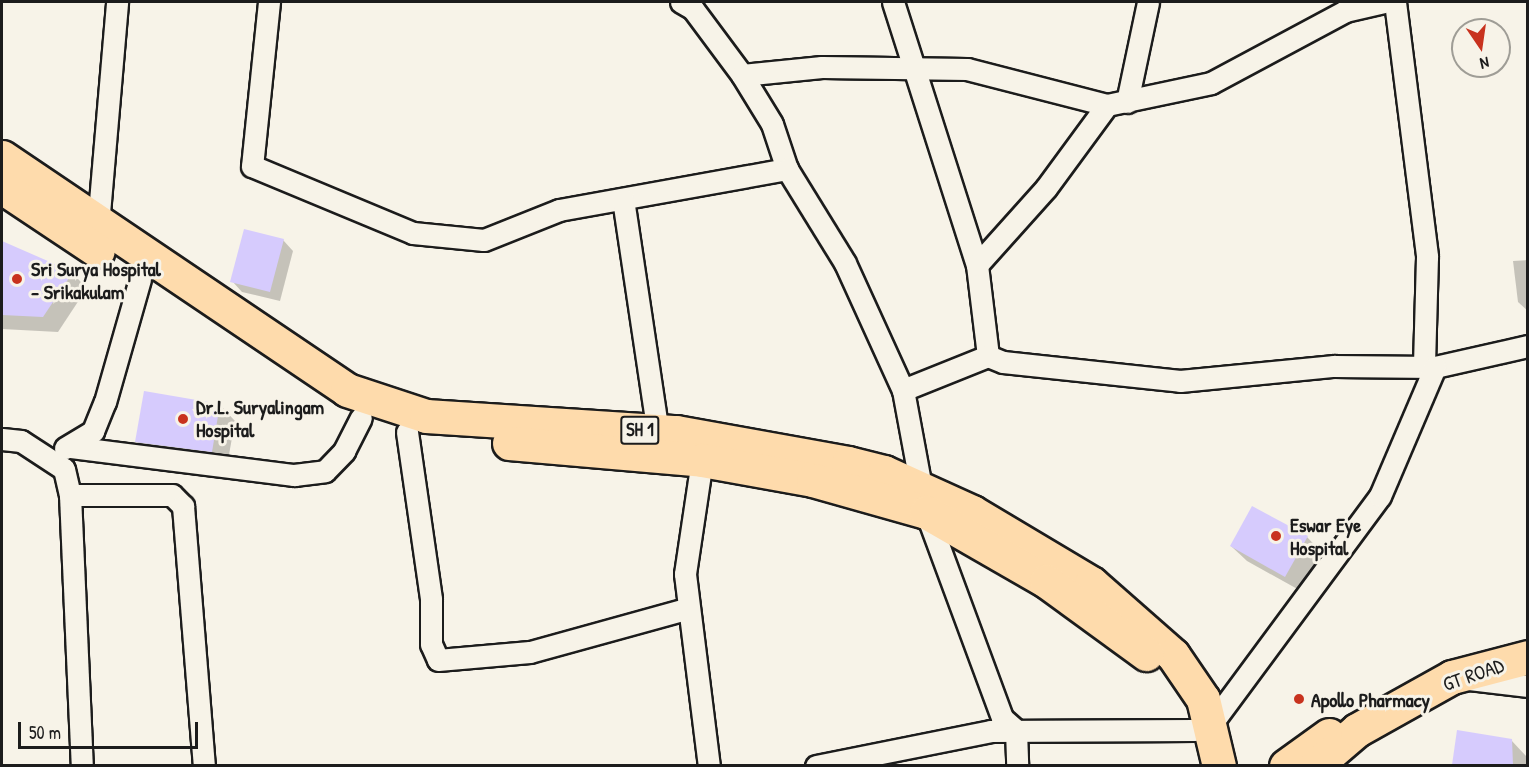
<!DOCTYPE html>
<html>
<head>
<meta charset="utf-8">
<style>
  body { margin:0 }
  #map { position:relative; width:1529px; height:767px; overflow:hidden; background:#f7f3e8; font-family:"Patrick Hand",sans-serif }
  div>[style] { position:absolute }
  .shadow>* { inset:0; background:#0003 }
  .building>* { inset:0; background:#d6cbfd }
  .roads { filter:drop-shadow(2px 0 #1c1c1c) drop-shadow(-2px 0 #1c1c1c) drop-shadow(0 2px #1c1c1c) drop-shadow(0 -2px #1c1c1c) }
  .minor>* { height:21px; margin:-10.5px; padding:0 10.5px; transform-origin:10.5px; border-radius:10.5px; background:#f7f3e8 }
  .primary>* { height:33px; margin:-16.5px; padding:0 16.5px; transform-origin:16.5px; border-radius:16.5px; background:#fedbac }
  .dots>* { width:16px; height:16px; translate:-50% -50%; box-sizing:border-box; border:3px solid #f7f3e8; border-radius:50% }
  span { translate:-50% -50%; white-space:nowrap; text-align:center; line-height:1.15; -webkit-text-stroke:6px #f7f3e8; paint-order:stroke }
  .shield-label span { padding:2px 4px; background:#f7f3e8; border:2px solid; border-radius:4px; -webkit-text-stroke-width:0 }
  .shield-label { font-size:18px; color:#1c1c1c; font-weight:700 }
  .poi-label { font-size:20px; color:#1c1c1c; font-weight:700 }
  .left { translate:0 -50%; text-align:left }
  .street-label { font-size:20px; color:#1c1c1c }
  .frame { position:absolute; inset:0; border:3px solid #1c1c1c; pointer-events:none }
  .north { position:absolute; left:1451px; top:18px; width:60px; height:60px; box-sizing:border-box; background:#f7f3e8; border:2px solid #9f9d96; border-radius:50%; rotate:167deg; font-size:16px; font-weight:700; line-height:24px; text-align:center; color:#1c1c1c }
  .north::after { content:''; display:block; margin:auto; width:21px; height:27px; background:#c8321e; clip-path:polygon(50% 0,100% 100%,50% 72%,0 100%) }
  .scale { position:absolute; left:18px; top:722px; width:180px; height:27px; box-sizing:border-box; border:3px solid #1c1c1c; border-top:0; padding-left:8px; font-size:18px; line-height:21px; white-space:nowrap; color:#1c1c1c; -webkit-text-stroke:4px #f7f3e8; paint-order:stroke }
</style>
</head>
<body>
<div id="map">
  <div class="shadow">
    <i style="clip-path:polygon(283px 240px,293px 251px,280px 301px,242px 292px,232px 281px)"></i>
    <i style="clip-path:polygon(2px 242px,72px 273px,87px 288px,58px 332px,2px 329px)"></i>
    <i style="clip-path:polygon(1528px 260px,1528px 311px,1518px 302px,1513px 261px)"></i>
    <i style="clip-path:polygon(220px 405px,235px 421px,227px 466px,152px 457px,137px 442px)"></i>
    <i style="clip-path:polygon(1307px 537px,1322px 553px,1301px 591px,1247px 561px,1231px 546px)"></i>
    <i style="clip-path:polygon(1458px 732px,1511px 740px,1526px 756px,1526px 766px,1455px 766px)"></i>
  </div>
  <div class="building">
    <i style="clip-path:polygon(244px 229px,284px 239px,270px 292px,230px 282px)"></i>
    <i style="clip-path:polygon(2px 241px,73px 272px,43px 317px,2px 315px)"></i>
    <i style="clip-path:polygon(144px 391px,220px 404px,212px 452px,135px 442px)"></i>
    <i style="clip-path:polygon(1252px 506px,1308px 536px,1285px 577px,1230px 546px)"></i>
    <i style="clip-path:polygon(1457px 730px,1512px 739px,1513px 765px,1452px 765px)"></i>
  </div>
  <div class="roads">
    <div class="minor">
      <i style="left:269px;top:2px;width:165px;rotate:95.9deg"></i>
      <i style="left:252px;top:166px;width:174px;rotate:22.6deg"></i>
      <i style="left:413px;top:233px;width:71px;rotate:5.6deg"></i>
      <i style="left:484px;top:240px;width:81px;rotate:-21.8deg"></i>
      <i style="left:559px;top:210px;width:232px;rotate:-10.2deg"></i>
      <i style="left:681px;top:2px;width:14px;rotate:30deg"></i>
      <i style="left:693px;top:9px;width:82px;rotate:53.4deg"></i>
      <i style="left:742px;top:75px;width:57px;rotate:58.5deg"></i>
      <i style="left:772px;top:124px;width:47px;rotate:71.6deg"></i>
      <i style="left:787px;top:169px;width:110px;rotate:58.3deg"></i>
      <i style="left:845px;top:263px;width:140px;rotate:65.5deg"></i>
      <i style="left:903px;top:390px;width:99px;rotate:79.5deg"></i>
      <i style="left:893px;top:2px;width:276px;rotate:72.3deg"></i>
      <i style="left:977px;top:265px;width:92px;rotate:83.1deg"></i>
      <i style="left:1395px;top:2px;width:257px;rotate:82.8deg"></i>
      <i style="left:1427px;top:257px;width:110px;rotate:91.6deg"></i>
      <i style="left:742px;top:75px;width:80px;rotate:-5.7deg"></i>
      <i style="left:822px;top:67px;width:145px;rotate:0.8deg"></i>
      <i style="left:967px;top:69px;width:145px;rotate:14.4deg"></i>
      <i style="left:1127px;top:102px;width:102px;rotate:-78.1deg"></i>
      <i style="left:623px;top:199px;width:245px;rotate:81.5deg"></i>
      <i style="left:98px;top:225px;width:224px;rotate:-85.1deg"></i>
      <i style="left:977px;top:265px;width:103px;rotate:-48.1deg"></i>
      <i style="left:1046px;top:188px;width:103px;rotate:-53.7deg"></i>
      <i style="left:1107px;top:105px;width:106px;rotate:-11.9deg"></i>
      <i style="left:1211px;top:83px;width:152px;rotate:-28.2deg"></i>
      <i style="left:1345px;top:11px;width:39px;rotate:-13deg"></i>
      <i style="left:903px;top:390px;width:92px;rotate:-21.8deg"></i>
      <i style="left:988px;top:356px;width:16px;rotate:22deg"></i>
      <i style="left:1003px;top:362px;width:178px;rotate:6.1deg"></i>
      <i style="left:1180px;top:381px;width:155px;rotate:-5.6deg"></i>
      <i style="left:1334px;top:366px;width:101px;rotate:0.6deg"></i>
      <i style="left:1435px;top:367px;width:95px;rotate:-12.7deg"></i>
      <i style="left:407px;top:432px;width:169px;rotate:81.8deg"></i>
      <i style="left:431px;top:599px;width:45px;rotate:90deg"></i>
      <i style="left:431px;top:644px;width:17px;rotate:66deg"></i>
      <i style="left:438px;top:660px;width:92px;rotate:-5deg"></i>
      <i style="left:530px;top:652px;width:162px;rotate:-15.4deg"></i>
      <i style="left:2px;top:439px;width:19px;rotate:6deg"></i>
      <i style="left:21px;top:441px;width:51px;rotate:33.1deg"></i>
      <i style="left:64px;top:469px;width:27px;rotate:77deg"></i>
      <i style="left:70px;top:495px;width:271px;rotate:87.5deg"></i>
      <i style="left:71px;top:447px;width:225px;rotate:7.2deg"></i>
      <i style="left:294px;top:475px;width:31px;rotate:-7deg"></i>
      <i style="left:325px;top:471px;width:28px;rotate:-46deg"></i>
      <i style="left:344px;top:451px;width:37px;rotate:-63deg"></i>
      <i style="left:65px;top:448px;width:33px;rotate:-31deg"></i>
      <i style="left:93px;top:431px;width:31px;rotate:-68deg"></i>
      <i style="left:105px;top:402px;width:128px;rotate:-74.1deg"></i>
      <i style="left:702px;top:460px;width:115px;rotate:98.5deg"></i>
      <i style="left:685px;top:574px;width:193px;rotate:82.9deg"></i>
      <i style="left:70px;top:495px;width:102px"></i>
      <i style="left:172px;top:495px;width:16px;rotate:45deg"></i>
      <i style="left:183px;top:506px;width:261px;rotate:85.4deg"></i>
      <i style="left:926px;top:512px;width:220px;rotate:69.7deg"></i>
      <i style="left:1002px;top:718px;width:18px;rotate:41deg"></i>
      <i style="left:1016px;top:730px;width:36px;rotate:88deg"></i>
      <i style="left:1469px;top:679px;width:59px;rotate:6.8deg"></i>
      <i style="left:1212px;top:723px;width:282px;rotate:-53.5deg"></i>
      <i style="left:1380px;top:496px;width:140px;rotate:-66.9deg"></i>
      <i style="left:816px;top:766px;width:178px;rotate:-11.3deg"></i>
      <i style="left:991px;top:731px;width:204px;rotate:-0.3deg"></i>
    </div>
    <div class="primary">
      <i style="left:2px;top:157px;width:416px;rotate:34deg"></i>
      <i style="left:347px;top:390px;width:83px;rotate:18.2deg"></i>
      <i style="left:426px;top:416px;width:251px;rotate:3.7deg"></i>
      <i style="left:676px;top:432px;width:175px;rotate:10.2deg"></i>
      <i style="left:848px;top:463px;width:37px;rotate:14deg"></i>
      <i style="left:884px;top:472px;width:97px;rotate:24.4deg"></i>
      <i style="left:972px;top:512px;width:139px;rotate:30.8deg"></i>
      <i style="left:1091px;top:583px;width:109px;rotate:41.3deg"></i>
      <i style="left:1173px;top:655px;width:53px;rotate:55.7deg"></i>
      <i style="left:1203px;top:699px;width:69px;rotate:76.6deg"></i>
      <i style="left:2px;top:187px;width:115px;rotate:33.7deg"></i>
      <i style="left:509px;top:443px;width:194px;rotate:5deg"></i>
      <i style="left:702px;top:460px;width:113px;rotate:10.2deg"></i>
      <i style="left:813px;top:480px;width:117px;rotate:15.8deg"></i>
      <i style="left:926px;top:512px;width:138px;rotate:29.9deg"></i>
      <i style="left:1046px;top:581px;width:124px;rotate:36.1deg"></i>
      <i style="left:1286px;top:766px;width:53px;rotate:-35.8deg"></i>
      <i style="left:1315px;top:766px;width:55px;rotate:-40.6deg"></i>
      <i style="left:1357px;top:730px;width:109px;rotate:-29.2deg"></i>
      <i style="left:1452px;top:677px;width:79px;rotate:-14.7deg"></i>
    </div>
  </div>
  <div class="dots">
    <i style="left:17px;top:279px;background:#c8321e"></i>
    <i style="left:183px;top:419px;background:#c8321e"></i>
    <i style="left:1276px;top:536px;background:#c8321e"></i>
    <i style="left:1299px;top:699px;background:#c8321e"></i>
  </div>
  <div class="shield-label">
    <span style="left:640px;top:430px">SH 1</span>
  </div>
  <div class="poi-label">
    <span class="left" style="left:31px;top:280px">Sri Surya Hospital<br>- Srikakulam</span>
    <span class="left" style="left:196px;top:418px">Dr.L. Suryalingam<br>Hospital</span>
    <span class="left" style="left:1290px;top:536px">Eswar Eye<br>Hospital</span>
    <span class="left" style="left:1311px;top:699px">Apollo Pharmacy</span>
  </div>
  <div class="street-label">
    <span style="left:1473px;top:674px;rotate:-19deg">GT ROAD</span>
  </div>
  <div class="frame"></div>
  <div class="north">N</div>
  <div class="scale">50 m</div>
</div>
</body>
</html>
